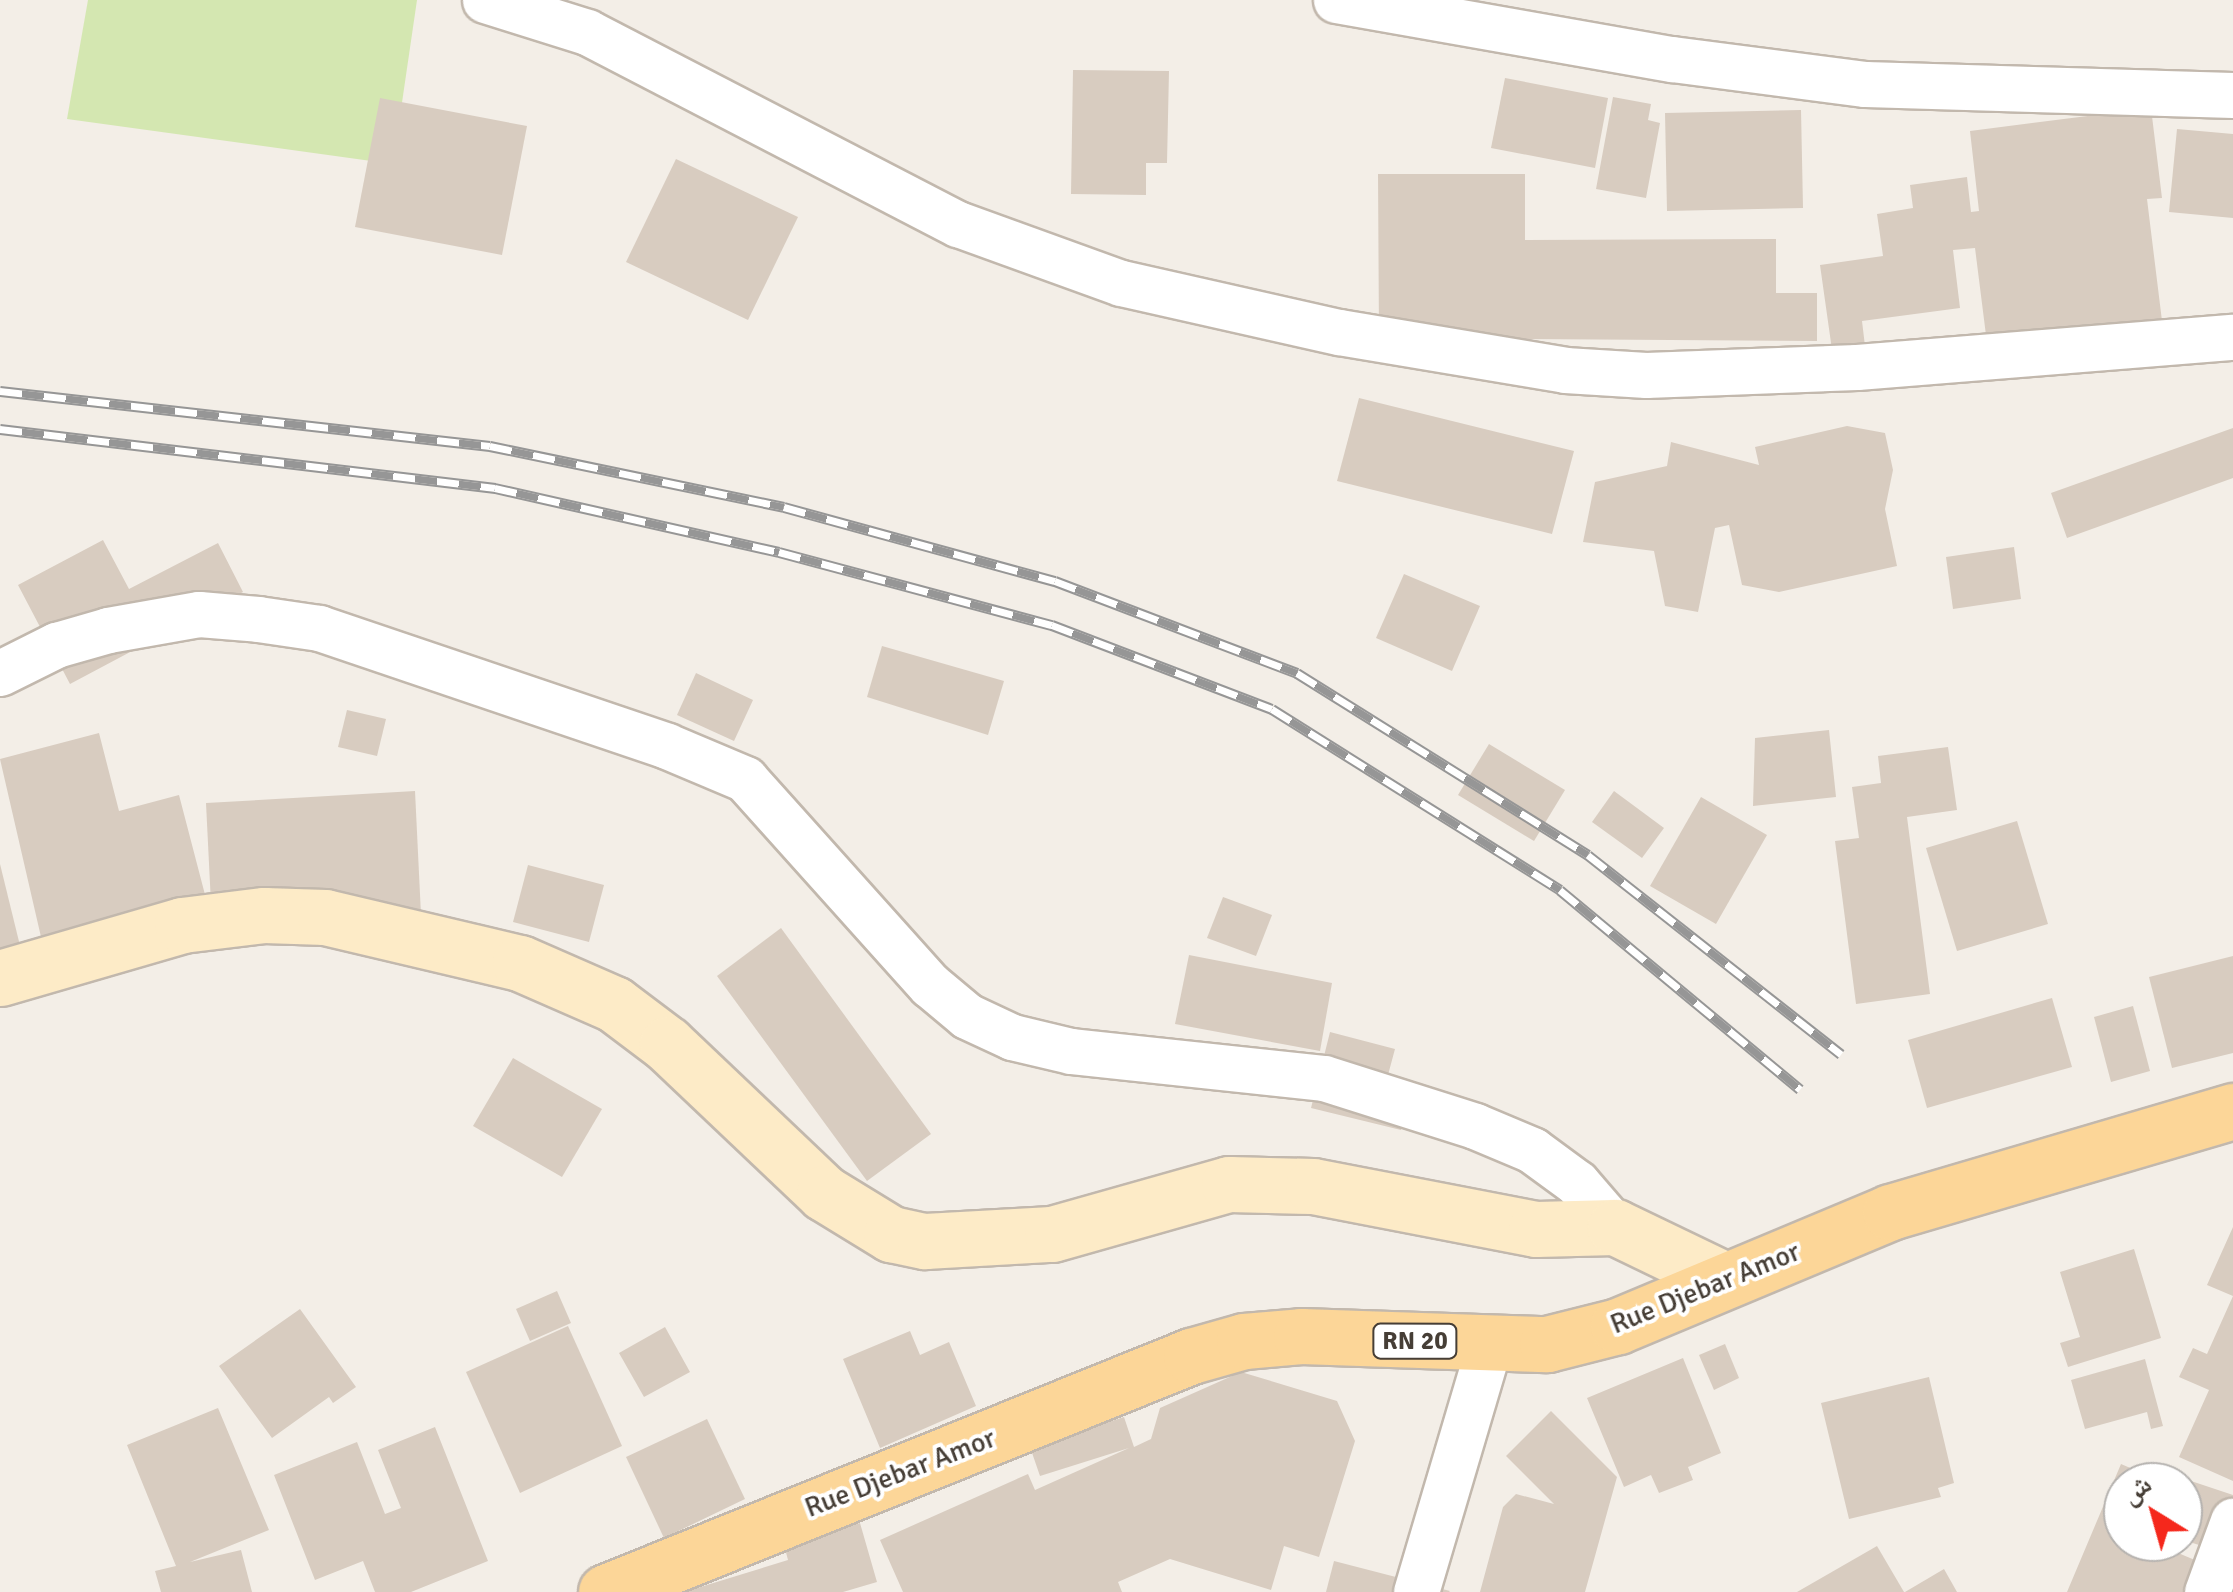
<!DOCTYPE html>
<html>
<head>
<meta charset="utf-8">
<style>
  body { margin:0 }
  #map { position:relative; width:2233px; height:1592px; overflow:hidden; background:#f3eee7; font-family:Signika,"Noto Naskh Arabic",sans-serif }
  div>[style] { position:absolute }
  .green>* { inset:0; background:#d4e7b1 }
  .building>* { inset:0; background:#d8ccc0 }
  .roads { filter:drop-shadow(2px 0 #c2b8ad) drop-shadow(-2px 0 #c2b8ad) drop-shadow(0 2px #c2b8ad) drop-shadow(0 -2px #c2b8ad) }
  .street>* { height:45px; margin:-22.5px; padding:0 22.5px; transform-origin:22.5px; border-radius:22.5px; background:#fff }
  .secondary>* { height:55px; margin:-27.5px; padding:0 27.5px; transform-origin:27.5px; border-radius:27.5px; background:#fdebc7 }
  .primary>* { height:55px; margin:-27.5px; padding:0 27.5px; transform-origin:27.5px; border-radius:27.5px; background:#fcd698 }
  .rail>* { height:11px; margin-top:-5.5px; transform-origin:0; background:repeating-linear-gradient(90deg,#fff 0 22px,#969696 0 44px); box-sizing:border-box; border-block:2px solid #969696 }
  span { translate:-50% -50%; white-space:nowrap; text-align:center; line-height:1.15; -webkit-text-stroke:8px #fff; paint-order:stroke }
  .shield-label span { padding:2px 8px; background:#fff; border:2px solid; border-radius:8px; -webkit-text-stroke-width:0 }
  .shield-label { font-size:25px; color:#463e36; font-weight:700 }
  .street-label { font-size:28px; color:#463e36 }
  .north { position:absolute; left:2103px; top:1462px; width:100px; height:100px; box-sizing:border-box; background:#fff; border:2px solid #b5b2af; border-radius:50%; rotate:323deg; font-size:28px; font-weight:700; line-height:40px; text-align:center; color:#463e36 }
  .north::after { content:''; display:block; margin:auto; width:35px; height:45px; background:#f5281c; clip-path:polygon(50% 0,100% 100%,50% 72%,0 100%) }
</style>
</head>
<body>
<div id="map">
  <div class="green">
    <i style="clip-path:polygon(88px 0,417px 0,393px 164px,67px 119px)"></i>
  </div>
  <div class="building">
    <i style="clip-path:polygon(1073px 70px,1169px 71px,1167px 163px,1146px 163px,1146px 195px,1071px 194px)"></i>
    <i style="clip-path:polygon(1505px 78px,1608px 98px,1595px 168px,1491px 148px)"></i>
    <i style="clip-path:polygon(1613px 97px,1651px 104px,1648px 120px,1660px 123px,1646px 198px,1596px 189px)"></i>
    <i style="clip-path:polygon(380px 98px,527px 126px,502px 255px,355px 227px)"></i>
    <i style="clip-path:polygon(2151px 108px,2162px 198px,2147px 199px,2163px 329px,1988px 351px,1975px 248px,1953px 250px,1960px 308px,1862px 321px,1865px 346px,1832px 350px,1820px 265px,1883px 256px,1877px 214px,1913px 208px,1910px 185px,1967px 177px,1971px 212px,1979px 211px,1970px 131px)"></i>
    <i style="clip-path:polygon(1801px 110px,1803px 208px,1667px 211px,1665px 113px)"></i>
    <i style="clip-path:polygon(2177px 129px,2233px 134px,2233px 218px,2169px 212px)"></i>
    <i style="clip-path:polygon(676px 159px,798px 217px,748px 320px,626px 262px)"></i>
    <i style="clip-path:polygon(1378px 174px,1525px 174px,1525px 240px,1776px 239px,1776px 293px,1817px 293px,1817px 341px,1379px 338px)"></i>
    <i style="clip-path:polygon(1359px 398px,1574px 451px,1552px 534px,1337px 481px)"></i>
    <i style="clip-path:polygon(1847px 426px,1885px 433px,1893px 470px,1885px 509px,1897px 566px,1779px 592px,1742px 585px,1729px 525px,1715px 528px,1698px 612px,1665px 606px,1654px 551px,1583px 542px,1595px 482px,1667px 466px,1671px 442px,1759px 465px,1755px 447px)"></i>
    <i style="clip-path:polygon(2233px 428px,2233px 478px,2067px 538px,2051px 493px)"></i>
    <i style="clip-path:polygon(103px 540px,129px 589px,218px 543px,243px 592px,70px 684px,18px 585px)"></i>
    <i style="clip-path:polygon(2014px 547px,2021px 599px,1953px 609px,1946px 557px)"></i>
    <i style="clip-path:polygon(1404px 574px,1480px 606px,1452px 671px,1376px 638px)"></i>
    <i style="clip-path:polygon(882px 646px,1004px 681px,988px 735px,867px 697px)"></i>
    <i style="clip-path:polygon(696px 673px,753px 700px,734px 741px,677px 715px)"></i>
    <i style="clip-path:polygon(347px 710px,386px 719px,377px 756px,338px 747px)"></i>
    <i style="clip-path:polygon(1829px 730px,1836px 797px,1753px 806px,1755px 738px)"></i>
    <i style="clip-path:polygon(99px 733px,119px 811px,179px 795px,209px 910px,137px 911px,41px 937px,0 759px)"></i>
    <i style="clip-path:polygon(1489px 744px,1565px 790px,1534px 841px,1458px 795px)"></i>
    <i style="clip-path:polygon(1948px 747px,1957px 810px,1907px 817px,1930px 994px,1856px 1004px,1835px 841px,1859px 838px,1852px 787px,1881px 783px,1878px 756px)"></i>
    <i style="clip-path:polygon(415px 791px,421px 915px,211px 904px,206px 803px)"></i>
    <i style="clip-path:polygon(1614px 791px,1664px 828px,1642px 858px,1592px 822px)"></i>
    <i style="clip-path:polygon(1701px 797px,1767px 835px,1716px 924px,1650px 886px)"></i>
    <i style="clip-path:polygon(2017px 821px,2048px 924px,1957px 951px,1926px 848px)"></i>
    <i style="clip-path:polygon(0 864px,24px 962px,0 967px)"></i>
    <i style="clip-path:polygon(528px 865px,604px 885px,589px 942px,513px 922px)"></i>
    <i style="clip-path:polygon(1223px 897px,1272px 915px,1256px 956px,1207px 938px)"></i>
    <i style="clip-path:polygon(781px 928px,931px 1134px,867px 1181px,717px 976px)"></i>
    <i style="clip-path:polygon(1189px 955px,1332px 983px,1320px 1051px,1175px 1024px)"></i>
    <i style="clip-path:polygon(2233px 956px,2233px 1053px,2172px 1068px,2149px 977px)"></i>
    <i style="clip-path:polygon(2052px 998px,2072px 1067px,1927px 1108px,1908px 1040px)"></i>
    <i style="clip-path:polygon(2133px 1006px,2150px 1071px,2111px 1082px,2094px 1017px)"></i>
    <i style="clip-path:polygon(1330px 1032px,1395px 1049px,1388px 1075px,1414px 1082px,1401px 1130px,1311px 1108px)"></i>
    <i style="clip-path:polygon(513px 1058px,602px 1109px,562px 1177px,473px 1126px)"></i>
    <i style="clip-path:polygon(2233px 1227px,2233px 1481px,2179px 1457px,2209px 1390px,2179px 1377px,2193px 1348px,2207px 1354px,2233px 1296px,2207px 1285px)"></i>
    <i style="clip-path:polygon(2134px 1249px,2161px 1338px,2068px 1367px,2060px 1343px,2080px 1337px,2060px 1272px)"></i>
    <i style="clip-path:polygon(557px 1291px,571px 1323px,530px 1341px,516px 1309px)"></i>
    <i style="clip-path:polygon(300px 1309px,356px 1387px,333px 1403px,329px 1397px,272px 1438px,219px 1366px)"></i>
    <i style="clip-path:polygon(568px 1326px,622px 1446px,520px 1493px,466px 1372px)"></i>
    <i style="clip-path:polygon(665px 1327px,690px 1372px,644px 1397px,619px 1353px)"></i>
    <i style="clip-path:polygon(910px 1331px,920px 1355px,949px 1342px,976px 1406px,880px 1448px,843px 1359px)"></i>
    <i style="clip-path:polygon(1725px 1344px,1739px 1378px,1714px 1390px,1699px 1355px)"></i>
    <i style="clip-path:polygon(1683px 1358px,1721px 1453px,1688px 1467px,1693px 1480px,1659px 1493px,1651px 1475px,1624px 1487px,1587px 1398px)"></i>
    <i style="clip-path:polygon(2145px 1359px,2163px 1426px,2151px 1429px,2147px 1412px,2085px 1429px,2071px 1380px)"></i>
    <i style="clip-path:polygon(1241px 1372px,1337px 1401px,1355px 1441px,1319px 1557px,1284px 1546px,1271px 1590px,1170px 1559px,1118px 1582px,1122px 1592px,903px 1592px,880px 1540px,1028px 1474px,1035px 1490px,1129px 1448px,1040px 1476px,1030px 1447px,1124px 1417px,1134px 1447px,1151px 1439px,1160px 1408px)"></i>
    <i style="clip-path:polygon(1929px 1377px,1954px 1483px,1938px 1488px,1941px 1497px,1849px 1519px,1821px 1403px)"></i>
    <i style="clip-path:polygon(218px 1408px,269px 1530px,190px 1562px,241px 1550px,252px 1592px,161px 1592px,155px 1571px,176px 1566px,127px 1445px)"></i>
    <i style="clip-path:polygon(1551px 1411px,1617px 1477px,1585px 1592px,1480px 1592px,1503px 1507px,1516px 1494px,1554px 1504px,1506px 1456px)"></i>
    <i style="clip-path:polygon(707px 1419px,745px 1499px,664px 1538px,626px 1457px)"></i>
    <i style="clip-path:polygon(435px 1427px,488px 1561px,411px 1592px,375px 1592px,363px 1561px,315px 1580px,274px 1475px,357px 1442px,385px 1514px,401px 1508px,378px 1450px)"></i>
    <i style="clip-path:polygon(2121px 1464px,2163px 1482px,2123px 1482px,2123px 1542px,2152px 1542px,2221px 1571px,2212px 1592px,2067px 1592px)"></i>
    <i style="clip-path:polygon(2182px 1478px,2233px 1495px,2228px 1554px,2183px 1540px)"></i>
    <i style="clip-path:polygon(860px 1523px,877px 1582px,843px 1592px,684px 1592px,788px 1560px,784px 1545px)"></i>
    <i style="clip-path:polygon(1877px 1546px,1904px 1592px,1797px 1592px)"></i>
    <i style="clip-path:polygon(1334px 1561px,1450px 1591px,1449px 1592px,1326px 1592px)"></i>
    <i style="clip-path:polygon(1944px 1569px,1957px 1592px,1905px 1592px)"></i>
  </div>
  <div class="roads">
    <div class="street">
      <i style="left:485px;top:0;width:107px;rotate:17.4deg"></i>
      <i style="left:587px;top:32px;width:418px;rotate:27.4deg"></i>
      <i style="left:958px;top:224px;width:173px;rotate:19.9deg"></i>
      <i style="left:1121px;top:283px;width:223px;rotate:12.7deg"></i>
      <i style="left:1339px;top:332px;width:229px;rotate:9.5deg"></i>
      <i style="left:1565px;top:370px;width:81px;rotate:3.5deg"></i>
      <i style="left:1646px;top:375px;width:211px;rotate:-2.2deg"></i>
      <i style="left:1857px;top:367px;width:377px;rotate:-4.6deg"></i>
      <i style="left:1336px;top:0;width:341px;rotate:10deg"></i>
      <i style="left:1672px;top:59px;width:195px;rotate:7.4deg"></i>
      <i style="left:1865px;top:84px;width:368px;rotate:1.7deg"></i>
      <i style="left:0;top:673px;width:63px;rotate:-26.6deg"></i>
      <i style="left:56px;top:645px;width:54px;rotate:-16.1deg"></i>
      <i style="left:108px;top:630px;width:92px;rotate:-10deg"></i>
      <i style="left:199px;top:614px;width:59px;rotate:4.8deg"></i>
      <i style="left:258px;top:619px;width:62px;rotate:8.4deg"></i>
      <i style="left:319px;top:628px;width:367px;rotate:18.7deg"></i>
      <i style="left:667px;top:746px;width:85px;rotate:22.9deg"></i>
      <i style="left:745px;top:779px;width:277px;rotate:48.1deg"></i>
      <i style="left:930px;top:985px;width:48px;rotate:40deg"></i>
      <i style="left:967px;top:1016px;width:50px;rotate:25deg"></i>
      <i style="left:1012px;top:1037px;width:61px;rotate:13.3deg"></i>
      <i style="left:1071px;top:1051px;width:254px;rotate:6.1deg"></i>
      <i style="left:1324px;top:1078px;width:158px;rotate:17.6deg"></i>
      <i style="left:1475px;top:1126px;width:62px;rotate:22.8deg"></i>
      <i style="left:1532px;top:1150px;width:56px;rotate:36.3deg"></i>
      <i style="left:1577px;top:1183px;width:58px;rotate:49.2deg"></i>
      <i style="left:1416px;top:1592px;width:258px;rotate:-73.5deg"></i>
      <i style="left:2207px;top:1592px;width:76px;rotate:-69.9deg"></i>
    </div>
    <div class="secondary">
      <i style="left:0;top:978px;width:190px;rotate:-16.2deg"></i>
      <i style="left:182px;top:925px;width:83px;rotate:-7deg"></i>
      <i style="left:264px;top:915px;width:61px;rotate:1.9deg"></i>
      <i style="left:325px;top:917px;width:200px;rotate:13.3deg"></i>
      <i style="left:520px;top:963px;width:103px;rotate:23.6deg"></i>
      <i style="left:614px;top:1004px;width:66px;rotate:37deg"></i>
      <i style="left:667px;top:1044px;width:216px;rotate:43.5deg"></i>
      <i style="left:824px;top:1193px;width:79px;rotate:31.5deg"></i>
      <i style="left:891px;top:1234px;width:35px;rotate:12deg"></i>
      <i style="left:925px;top:1241px;width:127px;rotate:-3.2deg"></i>
      <i style="left:1052px;top:1234px;width:184px;rotate:-15.8deg"></i>
      <i style="left:1229px;top:1184px;width:84px;rotate:1.4deg"></i>
      <i style="left:1313px;top:1186px;width:227px;rotate:10.9deg"></i>
      <i style="left:1536px;top:1229px;width:79px;rotate:-1.5deg"></i>
      <i style="left:1615px;top:1227px;width:118px;rotate:25.7deg"></i>
    </div>
    <div class="primary">
      <i style="left:606px;top:1592px;width:631px;rotate:-21.97deg"></i>
      <i style="left:1191px;top:1356px;width:55px;rotate:-15.8deg"></i>
      <i style="left:1244px;top:1341px;width:57px;rotate:-5deg"></i>
      <i style="left:1301px;top:1336px;width:246px;rotate:1.9deg"></i>
      <i style="left:1547px;top:1344px;width:73px;rotate:-14.2deg"></i>
      <i style="left:1618px;top:1326px;width:295px;rotate:-22.7deg"></i>
      <i style="left:1890px;top:1212px;width:358px;rotate:-16.4deg"></i>
    </div>
  </div>
  <div class="rail">
    <i style="left:0;top:391px;width:493px;rotate:6.4deg"></i>
    <i style="left:490px;top:446px;width:300px;rotate:11.7deg"></i>
    <i style="left:784px;top:507px;width:281px;rotate:15.3deg"></i>
    <i style="left:1055px;top:581px;width:259px;rotate:20.8deg"></i>
    <i style="left:1297px;top:673px;width:343px;rotate:32deg"></i>
    <i style="left:1588px;top:855px;width:322px;rotate:38.2deg"></i>
    <i style="left:0;top:429px;width:499px;rotate:6.8deg"></i>
    <i style="left:495px;top:488px;width:291px;rotate:12.7deg"></i>
    <i style="left:779px;top:552px;width:283px;rotate:15deg"></i>
    <i style="left:1052px;top:625px;width:235px;rotate:20.9deg"></i>
    <i style="left:1272px;top:709px;width:340px;rotate:32.1deg"></i>
    <i style="left:1560px;top:890px;width:312px;rotate:39.7deg"></i>
  </div>
  <div class="shield-label">
    <span style="left:1415px;top:1341px">RN 20</span>
  </div>
  <div class="street-label">
    <span style="left:1705px;top:1288px;rotate:-22deg">Rue Djebar Amor</span>
    <span style="left:900px;top:1473px;rotate:-21deg">Rue Djebar Amor</span>
  </div>
  <div class="north">ش</div>
</div>
</body>
</html>
